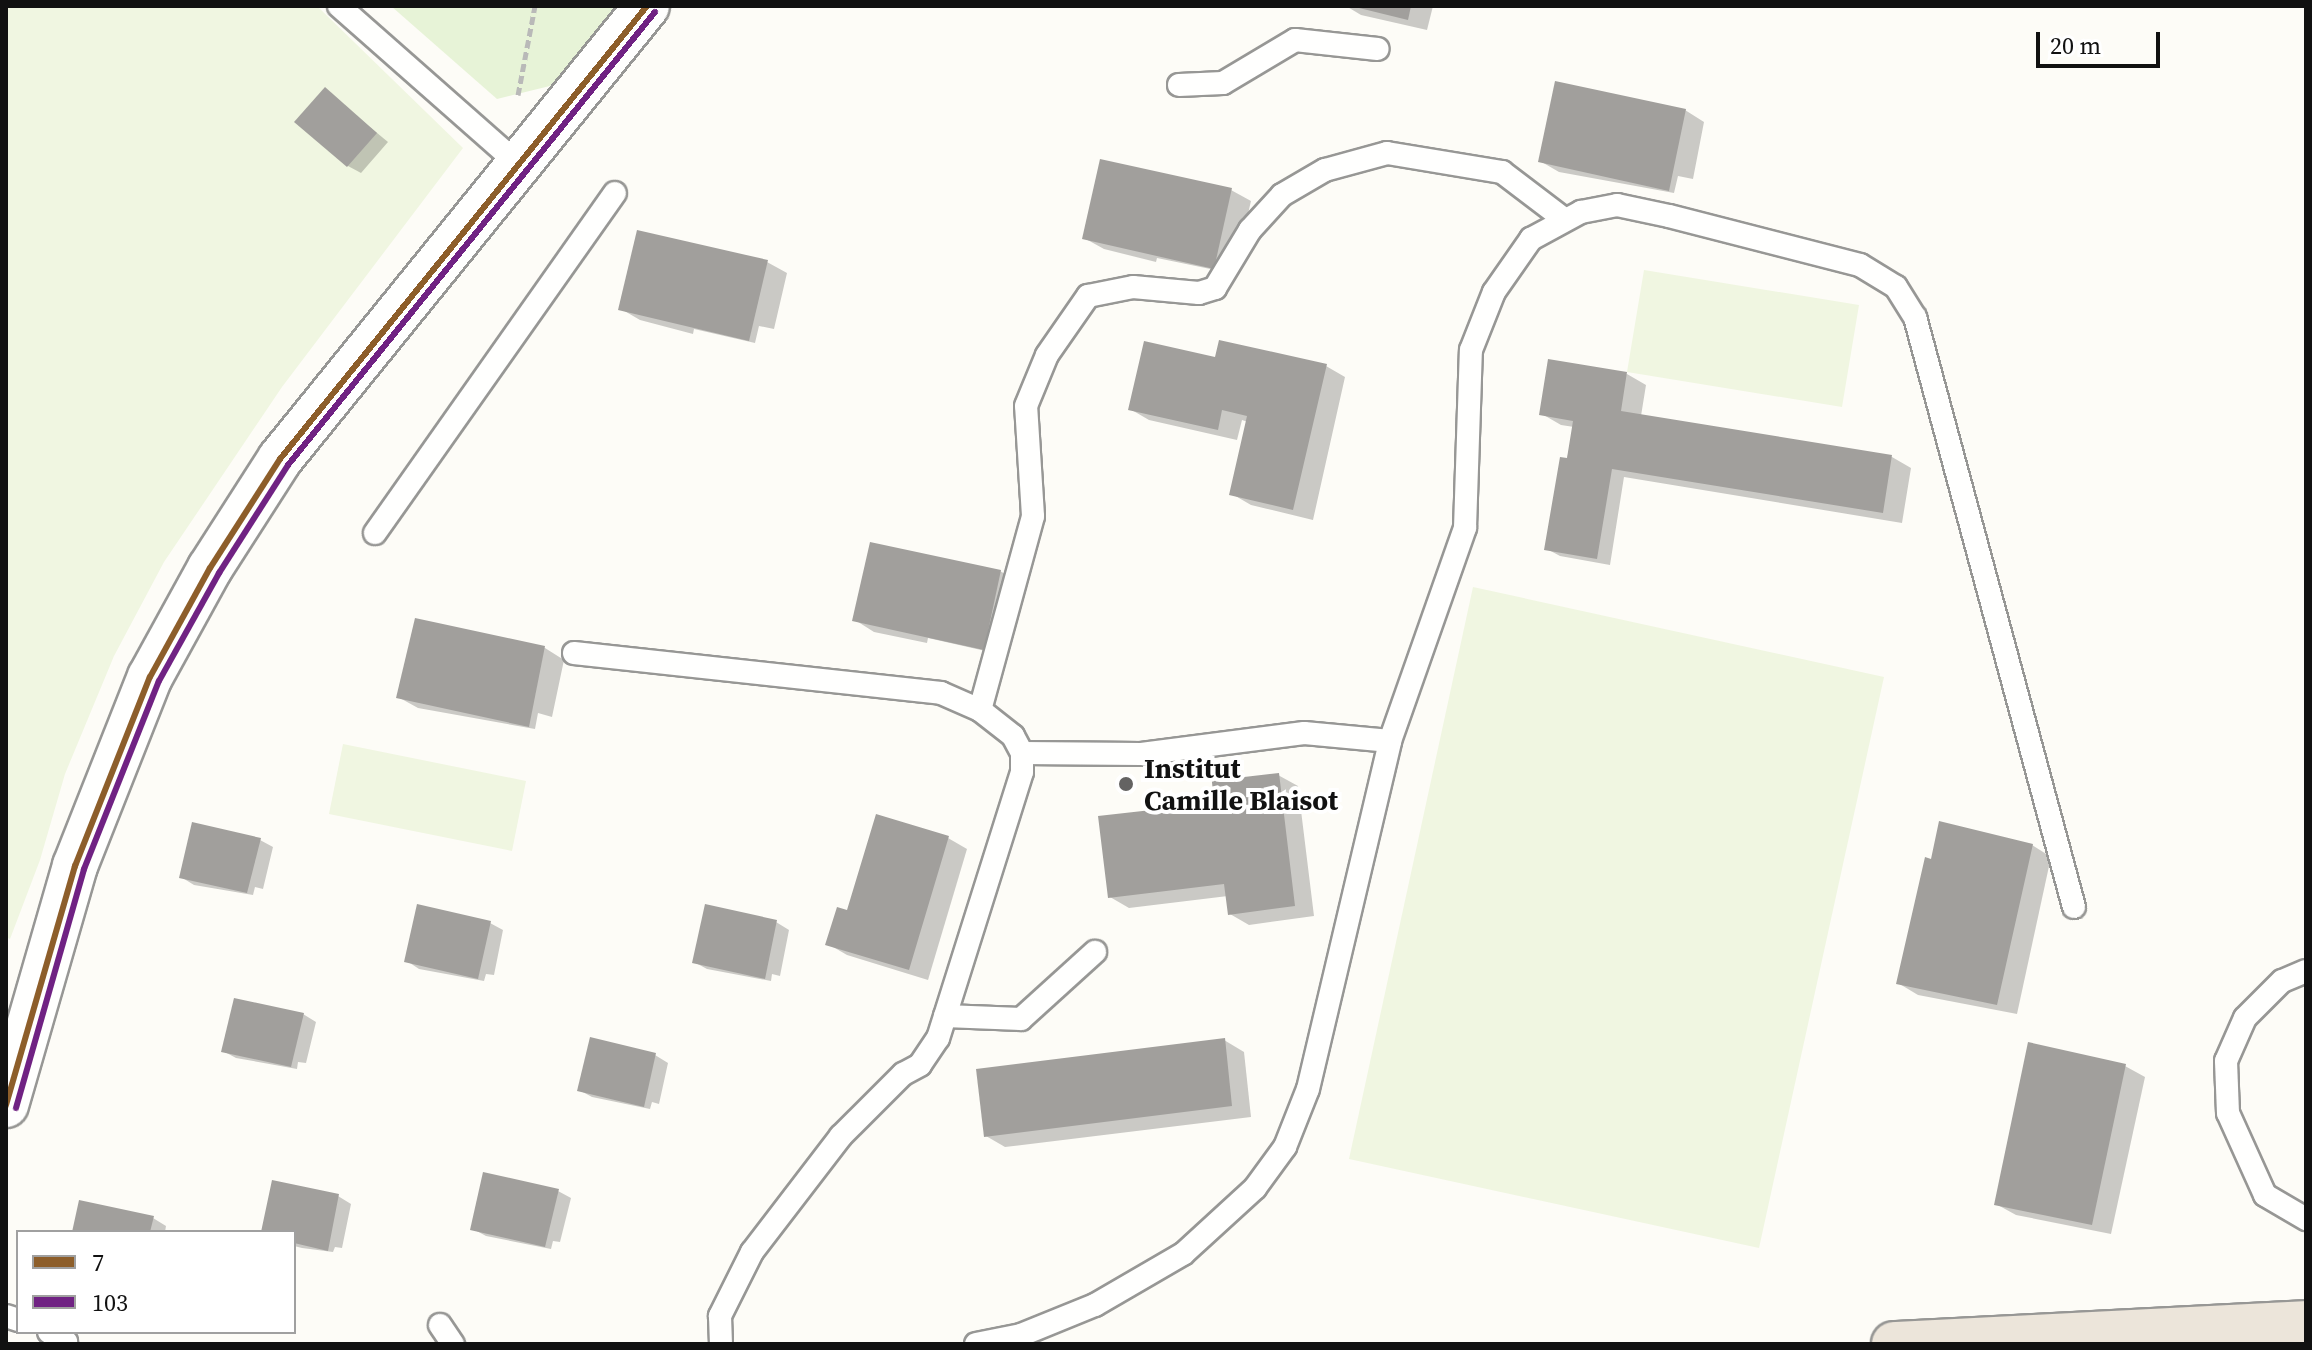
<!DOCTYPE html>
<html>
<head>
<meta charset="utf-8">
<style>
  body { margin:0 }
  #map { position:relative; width:2312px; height:1350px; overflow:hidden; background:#fdfcf7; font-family:"Source Serif 4",serif }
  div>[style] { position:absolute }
  .green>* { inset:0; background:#e7f3d7 }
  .pitch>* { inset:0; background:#f0f6e1 }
  .shadow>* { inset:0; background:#0003 }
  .building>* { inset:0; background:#a19f9c }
  .path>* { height:5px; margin-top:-2.5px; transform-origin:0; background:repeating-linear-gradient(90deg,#b9b9b8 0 8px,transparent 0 12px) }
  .roads { filter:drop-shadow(2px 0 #979795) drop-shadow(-2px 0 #979795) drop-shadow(0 2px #979795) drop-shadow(0 -2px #979795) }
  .service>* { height:22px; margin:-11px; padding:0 11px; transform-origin:11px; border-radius:11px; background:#fffffe }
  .tertiary>* { height:44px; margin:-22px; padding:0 22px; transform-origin:22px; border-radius:22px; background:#fffffe }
  .trunk>* { height:44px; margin:-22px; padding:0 22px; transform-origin:22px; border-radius:22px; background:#ece5da }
  .bus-1>* { height:6px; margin:-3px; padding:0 3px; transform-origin:3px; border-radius:3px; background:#8d5e2a }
  .bus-2>* { height:6px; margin:-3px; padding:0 3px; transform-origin:3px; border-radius:3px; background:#702283 }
  .dots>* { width:22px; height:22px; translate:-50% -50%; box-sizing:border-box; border:4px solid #fff; border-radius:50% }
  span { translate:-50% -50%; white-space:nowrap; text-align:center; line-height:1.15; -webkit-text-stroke:8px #fff; paint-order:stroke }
  .poi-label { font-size:28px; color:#111; font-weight:700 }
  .left { translate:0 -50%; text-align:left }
  .frame { position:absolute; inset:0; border:8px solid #111; pointer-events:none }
  .legend { position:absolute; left:16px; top:1230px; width:280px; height:104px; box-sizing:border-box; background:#fff; border:2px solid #a0a0a0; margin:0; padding:10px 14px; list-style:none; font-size:24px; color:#111 }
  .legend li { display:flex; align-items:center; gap:16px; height:40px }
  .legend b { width:40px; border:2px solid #a0a0a0 }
  .scale { position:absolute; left:2036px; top:32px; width:124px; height:36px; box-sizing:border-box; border:4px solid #111; border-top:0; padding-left:10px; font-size:24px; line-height:28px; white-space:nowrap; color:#111; -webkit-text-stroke:6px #fff; paint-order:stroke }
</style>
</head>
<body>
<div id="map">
  <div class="green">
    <i style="clip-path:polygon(391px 6px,616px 6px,554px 85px,497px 99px)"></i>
  </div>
  <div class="pitch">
    <i style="clip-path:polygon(6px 6px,317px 6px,463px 148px,282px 387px,164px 562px,114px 656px,65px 774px,40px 860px,10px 939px,6px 937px)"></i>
    <i style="clip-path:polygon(1644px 270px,1859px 305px,1842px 407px,1627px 372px)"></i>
    <i style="clip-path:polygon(1473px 587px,1884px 677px,1759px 1248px,1349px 1159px)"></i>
    <i style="clip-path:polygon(343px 744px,526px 781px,512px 851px,329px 814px)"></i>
  </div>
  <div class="shadow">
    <i style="clip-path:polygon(1346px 6px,1433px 6px,1427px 30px,1361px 15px)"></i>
    <i style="clip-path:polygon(325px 90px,388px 142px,361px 173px,348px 166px)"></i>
    <i style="clip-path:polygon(1685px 110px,1704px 122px,1693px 179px,1678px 176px,1674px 193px,1559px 172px,1540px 161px)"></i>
    <i style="clip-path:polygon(1231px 190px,1251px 201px,1238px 257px,1220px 271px,1157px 258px,1156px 262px,1104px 249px,1084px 238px)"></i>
    <i style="clip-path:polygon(767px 262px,787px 273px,774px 329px,759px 326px,755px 343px,694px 329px,693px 334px,640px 320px,621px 309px)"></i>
    <i style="clip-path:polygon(1326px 366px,1345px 377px,1313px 520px,1251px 505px,1232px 494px,1248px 422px,1242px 420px,1237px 440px,1149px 420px,1130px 409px)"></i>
    <i style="clip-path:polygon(1627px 374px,1646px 385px,1641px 416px,1892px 457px,1911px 468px,1902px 523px,1624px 477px,1610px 565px,1560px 556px,1547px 549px,1574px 427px,1561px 425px,1542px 414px)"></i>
    <i style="clip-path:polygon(1000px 571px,1020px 583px,990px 652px,928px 638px,927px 643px,874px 632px,855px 620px)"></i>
    <i style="clip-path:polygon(416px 621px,545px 648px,564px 660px,552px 717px,538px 713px,535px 729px,418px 708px,398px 697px)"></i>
    <i style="clip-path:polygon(1225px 772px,1238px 779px,1278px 775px,1298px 786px,1314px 916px,1249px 925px,1230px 914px,1228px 896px,1129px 908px,1110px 897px,1216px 805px)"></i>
    <i style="clip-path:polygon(948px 838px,967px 849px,928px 980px,847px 955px,828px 944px,849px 913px)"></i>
    <i style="clip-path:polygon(260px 840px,273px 847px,263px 889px,255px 887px,253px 895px,194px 885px,181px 877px)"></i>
    <i style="clip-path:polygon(2032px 845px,2051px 857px,2017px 1014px,1918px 995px,1898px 983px,1932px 861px)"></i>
    <i style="clip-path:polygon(776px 922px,789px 930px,780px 976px,772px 974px,771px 981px,707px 969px,694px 962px)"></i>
    <i style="clip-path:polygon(490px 923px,503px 930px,494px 975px,486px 974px,484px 981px,419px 969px,407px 961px)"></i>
    <i style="clip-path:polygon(303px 1014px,316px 1022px,306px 1063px,298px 1062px,297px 1069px,236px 1058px,223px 1051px)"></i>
    <i style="clip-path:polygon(1224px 1040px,1244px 1052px,1251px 1117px,1005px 1147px,986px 1136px)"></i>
    <i style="clip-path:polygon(655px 1055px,668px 1063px,659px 1104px,652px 1102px,650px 1109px,592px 1097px,579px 1090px)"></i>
    <i style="clip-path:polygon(2125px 1066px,2145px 1077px,2111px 1234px,2016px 1215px,1996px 1204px)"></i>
    <i style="clip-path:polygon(558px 1191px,571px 1198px,560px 1242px,553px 1241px,551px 1249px,486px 1236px,473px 1229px)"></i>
    <i style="clip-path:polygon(338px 1196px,351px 1204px,342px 1248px,335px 1247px,333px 1252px,302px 1248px,294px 1246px,294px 1232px,263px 1232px)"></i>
    <i style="clip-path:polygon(153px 1218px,166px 1226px,165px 1232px,74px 1232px)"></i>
  </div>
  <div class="building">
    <i style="clip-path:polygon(1351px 6px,1411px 6px,1408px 20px)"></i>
    <i style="clip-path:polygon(1555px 81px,1686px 109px,1669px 191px,1538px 162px)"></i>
    <i style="clip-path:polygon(325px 87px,377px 133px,347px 167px,294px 122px)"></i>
    <i style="clip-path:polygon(1100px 159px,1232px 188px,1214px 269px,1082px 239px)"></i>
    <i style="clip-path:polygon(637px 230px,768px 260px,749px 341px,618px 310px)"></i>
    <i style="clip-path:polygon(1219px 340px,1327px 364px,1293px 510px,1229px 495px,1247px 416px,1222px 410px,1218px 430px,1128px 410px,1144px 341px,1215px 357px)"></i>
    <i style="clip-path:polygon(1548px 359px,1627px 372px,1621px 411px,1892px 455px,1883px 513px,1612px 469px,1597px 559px,1544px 550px,1560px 457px,1567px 458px,1573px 421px,1539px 415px)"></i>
    <i style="clip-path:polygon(870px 542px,1001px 570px,984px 650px,852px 621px)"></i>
    <i style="clip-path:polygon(415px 618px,545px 646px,529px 727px,396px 698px)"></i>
    <i style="clip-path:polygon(1226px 770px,1227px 779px,1279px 773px,1295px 906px,1228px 915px,1224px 884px,1108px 898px,1098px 816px,1214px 803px,1211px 772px)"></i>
    <i style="clip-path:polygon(876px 814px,949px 836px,909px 970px,825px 945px,837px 907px,847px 910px)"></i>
    <i style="clip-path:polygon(1939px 821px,2033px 844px,1997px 1005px,1896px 984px,1925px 857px,1931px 859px)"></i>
    <i style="clip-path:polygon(192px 822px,261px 838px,247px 893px,179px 878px)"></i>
    <i style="clip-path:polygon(417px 904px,491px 921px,478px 979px,404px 962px)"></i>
    <i style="clip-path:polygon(705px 904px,777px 920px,765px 979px,692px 963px)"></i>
    <i style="clip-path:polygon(234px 998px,304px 1013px,291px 1067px,221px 1052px)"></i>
    <i style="clip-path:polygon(590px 1037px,656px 1053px,644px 1107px,577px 1091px)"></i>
    <i style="clip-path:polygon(1225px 1038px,1232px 1106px,984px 1137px,976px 1069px)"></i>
    <i style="clip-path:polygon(2028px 1042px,2126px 1064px,2092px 1225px,1994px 1205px)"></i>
    <i style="clip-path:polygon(483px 1172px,559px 1189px,545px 1247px,470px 1230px)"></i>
    <i style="clip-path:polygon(272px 1180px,339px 1194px,328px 1251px,294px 1243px,294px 1232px,261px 1232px)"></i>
    <i style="clip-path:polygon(79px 1200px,154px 1216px,150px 1232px,72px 1232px)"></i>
  </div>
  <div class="path">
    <i style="left:518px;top:95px;width:91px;rotate:-79.2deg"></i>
  </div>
  <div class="roads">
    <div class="service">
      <i style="left:339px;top:6px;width:237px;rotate:41.4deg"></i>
      <i style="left:1179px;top:85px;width:44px;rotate:-2.6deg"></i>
      <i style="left:1223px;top:83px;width:84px;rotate:-30.8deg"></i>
      <i style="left:1295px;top:40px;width:83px;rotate:6.2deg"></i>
      <i style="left:375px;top:533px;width:416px;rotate:-54.8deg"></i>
      <i style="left:574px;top:653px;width:369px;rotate:6.2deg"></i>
      <i style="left:941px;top:693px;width:43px;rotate:23.6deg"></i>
      <i style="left:980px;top:710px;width:42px;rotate:38.2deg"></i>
      <i style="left:1013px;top:736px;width:19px;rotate:62deg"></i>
      <i style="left:1022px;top:753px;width:19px;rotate:90deg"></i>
      <i style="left:1022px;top:772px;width:279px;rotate:107.5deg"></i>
      <i style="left:938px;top:1038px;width:32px;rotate:124deg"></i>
      <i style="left:920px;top:1065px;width:19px;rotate:152deg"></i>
      <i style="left:903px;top:1074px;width:88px;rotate:135deg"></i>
      <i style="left:841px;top:1136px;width:146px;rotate:127.5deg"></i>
      <i style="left:752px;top:1252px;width:72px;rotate:116.6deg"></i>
      <i style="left:720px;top:1316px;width:28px;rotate:88deg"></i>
      <i style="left:980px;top:710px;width:201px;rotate:-74.7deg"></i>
      <i style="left:1033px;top:516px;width:110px;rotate:-93.6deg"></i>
      <i style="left:1026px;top:406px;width:55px;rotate:-67.6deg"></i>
      <i style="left:1047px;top:355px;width:72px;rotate:-55.2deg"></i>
      <i style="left:1088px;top:296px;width:46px;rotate:-11.3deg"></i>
      <i style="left:1133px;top:287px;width:66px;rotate:5.2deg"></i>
      <i style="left:1199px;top:293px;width:17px;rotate:-17deg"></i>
      <i style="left:1215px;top:288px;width:68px;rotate:-58.9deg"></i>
      <i style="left:1250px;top:230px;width:47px;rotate:-47.6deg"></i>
      <i style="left:1282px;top:195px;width:50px;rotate:-30.2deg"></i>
      <i style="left:1325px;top:170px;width:64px;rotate:-15.3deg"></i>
      <i style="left:1387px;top:153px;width:117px;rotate:9.4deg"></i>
      <i style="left:1502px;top:172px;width:79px;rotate:37.3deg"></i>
      <i style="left:1390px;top:741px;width:226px;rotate:-70.6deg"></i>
      <i style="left:1465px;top:528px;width:178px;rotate:-88.1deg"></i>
      <i style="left:1471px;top:350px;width:62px;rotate:-68.4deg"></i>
      <i style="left:1494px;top:292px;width:65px;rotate:-55.1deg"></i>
      <i style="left:1531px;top:239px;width:57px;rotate:-28.4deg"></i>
      <i style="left:1581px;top:212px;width:37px;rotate:-11deg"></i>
      <i style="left:1617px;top:205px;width:53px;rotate:11.9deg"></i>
      <i style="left:1669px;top:216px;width:197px;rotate:14.4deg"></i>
      <i style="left:1860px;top:265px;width:42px;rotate:31.4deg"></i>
      <i style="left:1896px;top:287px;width:36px;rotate:58deg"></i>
      <i style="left:1915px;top:317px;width:611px;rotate:74.92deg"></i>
      <i style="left:2306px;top:971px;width:26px;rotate:157deg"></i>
      <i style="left:2282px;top:981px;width:52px;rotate:135deg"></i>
      <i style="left:2245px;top:1018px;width:47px;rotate:113.8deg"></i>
      <i style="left:2226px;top:1061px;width:52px;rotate:87.8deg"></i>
      <i style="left:2228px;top:1113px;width:90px;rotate:65.7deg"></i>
      <i style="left:2265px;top:1195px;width:48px;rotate:30.3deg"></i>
      <i style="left:945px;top:1016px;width:76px;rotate:2.3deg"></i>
      <i style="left:1021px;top:1019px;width:100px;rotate:-42.2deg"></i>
      <i style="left:6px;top:1316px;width:13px;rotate:18deg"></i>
      <i style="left:440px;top:1325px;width:23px;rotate:56deg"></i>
      <i style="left:49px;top:1332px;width:20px;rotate:30deg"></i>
      <i style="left:976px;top:1344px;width:46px;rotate:-11.3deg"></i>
      <i style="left:1021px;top:1335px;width:80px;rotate:-22.1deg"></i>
      <i style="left:1095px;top:1305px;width:102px;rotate:-30.1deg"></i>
      <i style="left:1183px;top:1254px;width:98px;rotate:-42.5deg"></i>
      <i style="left:1255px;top:1188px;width:51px;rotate:-53.8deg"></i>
      <i style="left:1285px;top:1147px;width:62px;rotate:-68.4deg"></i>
      <i style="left:1308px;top:1089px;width:358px;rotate:-76.7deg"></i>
      <i style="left:1390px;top:741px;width:86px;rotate:-174.7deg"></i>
      <i style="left:1304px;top:733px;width:164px;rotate:172.7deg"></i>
      <i style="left:1141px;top:754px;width:119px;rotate:-179.5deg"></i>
    </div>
    <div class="tertiary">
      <i style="left:6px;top:1105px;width:249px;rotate:-73.9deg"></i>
      <i style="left:75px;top:866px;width:203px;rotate:-68.4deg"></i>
      <i style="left:150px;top:677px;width:124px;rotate:-61.2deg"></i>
      <i style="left:210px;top:568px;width:130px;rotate:-57.3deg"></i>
      <i style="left:280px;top:459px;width:583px;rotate:-50.99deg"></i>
    </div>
    <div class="trunk">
      <i style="left:1894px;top:1344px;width:413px;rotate:-2.9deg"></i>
    </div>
  </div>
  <div class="bus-1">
    <i style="left:6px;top:1105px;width:249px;rotate:-73.9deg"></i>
    <i style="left:75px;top:866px;width:203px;rotate:-68.4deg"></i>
    <i style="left:150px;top:677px;width:124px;rotate:-61.2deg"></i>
    <i style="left:210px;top:568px;width:130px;rotate:-57.3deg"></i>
    <i style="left:280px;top:459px;width:583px;rotate:-50.99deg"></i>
  </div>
  <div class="bus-2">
    <i style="left:16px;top:1108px;width:248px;rotate:-74.1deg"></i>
    <i style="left:84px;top:869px;width:202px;rotate:-68.3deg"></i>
    <i style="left:159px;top:681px;width:124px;rotate:-60.9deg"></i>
    <i style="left:219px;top:573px;width:128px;rotate:-57.4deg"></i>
    <i style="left:288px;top:465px;width:583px;rotate:-50.99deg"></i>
  </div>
  <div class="dots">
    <i style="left:1126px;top:784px;background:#646362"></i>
  </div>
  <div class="poi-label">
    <span class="left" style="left:1144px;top:784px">Institut<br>Camille Blaisot</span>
  </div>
  <div class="frame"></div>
  <ul class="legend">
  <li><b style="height:10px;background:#8d5e2a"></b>7</li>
  <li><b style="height:10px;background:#702283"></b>103</li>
  </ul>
  <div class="scale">20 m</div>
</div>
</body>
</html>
